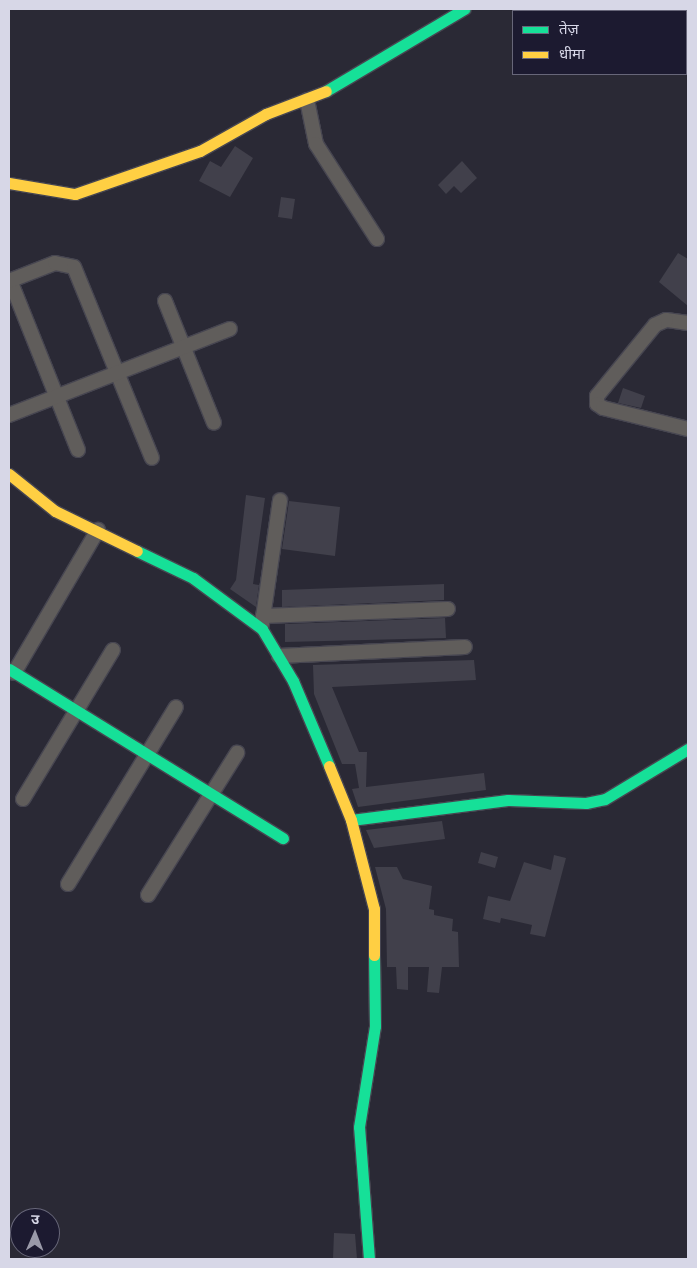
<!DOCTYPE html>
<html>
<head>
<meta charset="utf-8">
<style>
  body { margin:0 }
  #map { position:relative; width:697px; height:1268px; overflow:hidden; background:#2a2935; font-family:Quicksand,"Noto Sans Devanagari",sans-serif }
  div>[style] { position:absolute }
  .building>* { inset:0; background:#41404b }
  .roads { filter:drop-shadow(1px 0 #474651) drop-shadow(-1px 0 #474651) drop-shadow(0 1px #474651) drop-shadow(0 -1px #474651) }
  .street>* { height:14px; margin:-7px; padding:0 7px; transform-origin:7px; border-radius:7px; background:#605d5b }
  .fast>* { height:11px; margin:-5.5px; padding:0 5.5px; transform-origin:5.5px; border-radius:5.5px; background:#16e098 }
  .slow>* { height:11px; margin:-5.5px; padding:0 5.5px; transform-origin:5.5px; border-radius:5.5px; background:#ffcf43 }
  span { translate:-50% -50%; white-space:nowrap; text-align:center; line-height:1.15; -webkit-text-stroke:4.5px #1c1a30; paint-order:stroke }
  .frame { position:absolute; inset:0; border:10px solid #d7d7e7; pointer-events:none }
  .legend { position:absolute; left:512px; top:10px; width:175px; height:65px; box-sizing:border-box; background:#1c1a30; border:1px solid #676679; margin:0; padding:6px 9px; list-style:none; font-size:15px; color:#d7d7e7 }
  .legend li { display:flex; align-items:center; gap:10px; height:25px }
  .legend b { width:25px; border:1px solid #676679 }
  .north { position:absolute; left:10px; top:1208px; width:50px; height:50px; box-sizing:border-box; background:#1c1a30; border:1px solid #676679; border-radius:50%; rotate:1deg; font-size:14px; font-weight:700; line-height:20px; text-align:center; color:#d7d7e7 }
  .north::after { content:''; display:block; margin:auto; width:18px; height:22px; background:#9a9aa9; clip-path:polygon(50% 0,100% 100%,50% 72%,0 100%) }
</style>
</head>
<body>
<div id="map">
  <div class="building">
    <i style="clip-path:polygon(235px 146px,253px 158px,230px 197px,199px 181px,210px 161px,221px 167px)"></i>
    <i style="clip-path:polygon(462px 161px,477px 178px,461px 193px,454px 186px,446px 194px,438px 185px)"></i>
    <i style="clip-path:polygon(281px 197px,295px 199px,292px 219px,278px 217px)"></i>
    <i style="clip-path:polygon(678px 253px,688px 259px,688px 306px,659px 282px)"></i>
    <i style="clip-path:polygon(623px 388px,645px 396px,641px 408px,618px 403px)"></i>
    <i style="clip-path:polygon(246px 495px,265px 498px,253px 584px,259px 585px,256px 607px,230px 589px,236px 580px)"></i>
    <i style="clip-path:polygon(289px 501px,340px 507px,335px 556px,282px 549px)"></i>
    <i style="clip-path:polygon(444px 584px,444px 600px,282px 607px,282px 590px)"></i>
    <i style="clip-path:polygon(445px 618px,446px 638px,285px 642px,285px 624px)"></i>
    <i style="clip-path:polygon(474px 660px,476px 680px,332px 687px,359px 752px,367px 752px,366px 787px,484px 773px,486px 790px,358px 807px,352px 789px,359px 788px,355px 764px,342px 764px,314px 694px,313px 665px)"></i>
    <i style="clip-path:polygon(442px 821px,445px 839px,374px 848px,366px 830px)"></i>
    <i style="clip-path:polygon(481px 852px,498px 857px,495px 868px,478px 863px)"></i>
    <i style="clip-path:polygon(554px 855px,566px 858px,545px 937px,530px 934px,532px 925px,501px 918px,500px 923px,483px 919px,488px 896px,510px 901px,524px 862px,551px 870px)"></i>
    <i style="clip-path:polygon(375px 867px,397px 867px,403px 879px,432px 886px,429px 909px,434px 910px,434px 915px,453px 919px,452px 931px,458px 932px,459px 967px,442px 967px,439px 993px,427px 992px,429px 967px,408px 967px,408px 990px,397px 989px,396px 967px,387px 967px,386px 909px)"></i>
    <i style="clip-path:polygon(334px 1233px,355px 1234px,357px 1259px,333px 1259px)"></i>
  </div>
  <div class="roads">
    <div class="street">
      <i style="left:619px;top:9px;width:4px;rotate:27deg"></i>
      <i style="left:686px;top:42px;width:2px;rotate:27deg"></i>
      <i style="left:307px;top:100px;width:45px;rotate:78.4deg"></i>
      <i style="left:316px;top:144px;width:113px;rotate:57.3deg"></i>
      <i style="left:10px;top:280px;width:183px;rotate:68.2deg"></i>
      <i style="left:9px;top:281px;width:49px;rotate:-21.4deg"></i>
      <i style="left:55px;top:263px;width:19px;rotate:12deg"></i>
      <i style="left:74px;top:267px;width:206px;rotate:67.8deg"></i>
      <i style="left:165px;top:301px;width:131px;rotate:68.1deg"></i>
      <i style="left:688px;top:323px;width:22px;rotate:-172deg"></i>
      <i style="left:666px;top:320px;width:12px;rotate:156deg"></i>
      <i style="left:655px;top:325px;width:92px;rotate:129.2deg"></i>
      <i style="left:597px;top:396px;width:8px;rotate:90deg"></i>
      <i style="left:597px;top:404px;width:7px;rotate:34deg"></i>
      <i style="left:603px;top:408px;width:88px;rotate:13.9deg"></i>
      <i style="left:9px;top:415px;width:237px;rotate:-21.3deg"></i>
      <i style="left:263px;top:616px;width:185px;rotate:-2.2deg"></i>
      <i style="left:262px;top:624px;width:125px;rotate:-81.7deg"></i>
      <i style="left:279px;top:656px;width:186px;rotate:-2.8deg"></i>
      <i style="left:14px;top:673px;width:166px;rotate:-59.6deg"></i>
      <i style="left:23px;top:799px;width:174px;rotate:-58.9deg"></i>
      <i style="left:68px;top:884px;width:207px;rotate:-58.6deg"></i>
      <i style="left:148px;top:895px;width:168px;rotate:-57.9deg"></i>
    </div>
    <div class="fast">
      <i style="left:326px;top:91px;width:161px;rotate:-30.7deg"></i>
      <i style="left:137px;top:551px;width:62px;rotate:25.7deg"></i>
      <i style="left:193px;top:578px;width:86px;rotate:36.5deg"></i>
      <i style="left:262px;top:629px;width:61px;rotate:59.2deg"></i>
      <i style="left:293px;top:681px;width:92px;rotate:67deg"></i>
      <i style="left:9px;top:669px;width:322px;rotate:31.7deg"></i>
      <i style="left:351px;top:820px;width:158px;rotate:-7.3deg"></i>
      <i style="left:508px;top:800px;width:78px;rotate:2.2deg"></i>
      <i style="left:586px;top:803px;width:19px;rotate:-12deg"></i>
      <i style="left:605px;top:799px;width:97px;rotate:-31.1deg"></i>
      <i style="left:369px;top:1259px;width:132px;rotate:-94.3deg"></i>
      <i style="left:359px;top:1127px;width:102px;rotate:-81deg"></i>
      <i style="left:375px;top:1026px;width:71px;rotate:-90.8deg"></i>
    </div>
    <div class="slow">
      <i style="left:9px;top:183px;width:67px;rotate:9.5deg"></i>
      <i style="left:75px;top:194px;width:132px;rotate:-19deg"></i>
      <i style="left:200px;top:151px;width:76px;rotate:-29.3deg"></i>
      <i style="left:266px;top:114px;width:64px;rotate:-21deg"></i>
      <i style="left:9px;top:474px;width:59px;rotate:38.8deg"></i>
      <i style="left:55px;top:511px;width:91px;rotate:26deg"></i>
      <i style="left:329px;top:766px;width:58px;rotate:67.8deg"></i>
      <i style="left:351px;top:820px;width:92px;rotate:75.5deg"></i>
      <i style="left:374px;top:909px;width:46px;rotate:90deg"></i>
    </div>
  </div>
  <div class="frame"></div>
  <ul class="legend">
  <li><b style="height:6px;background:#16e098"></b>तेज़</li>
  <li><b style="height:6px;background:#ffcf43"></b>धीमा</li>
  </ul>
  <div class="north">उ</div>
</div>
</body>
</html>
